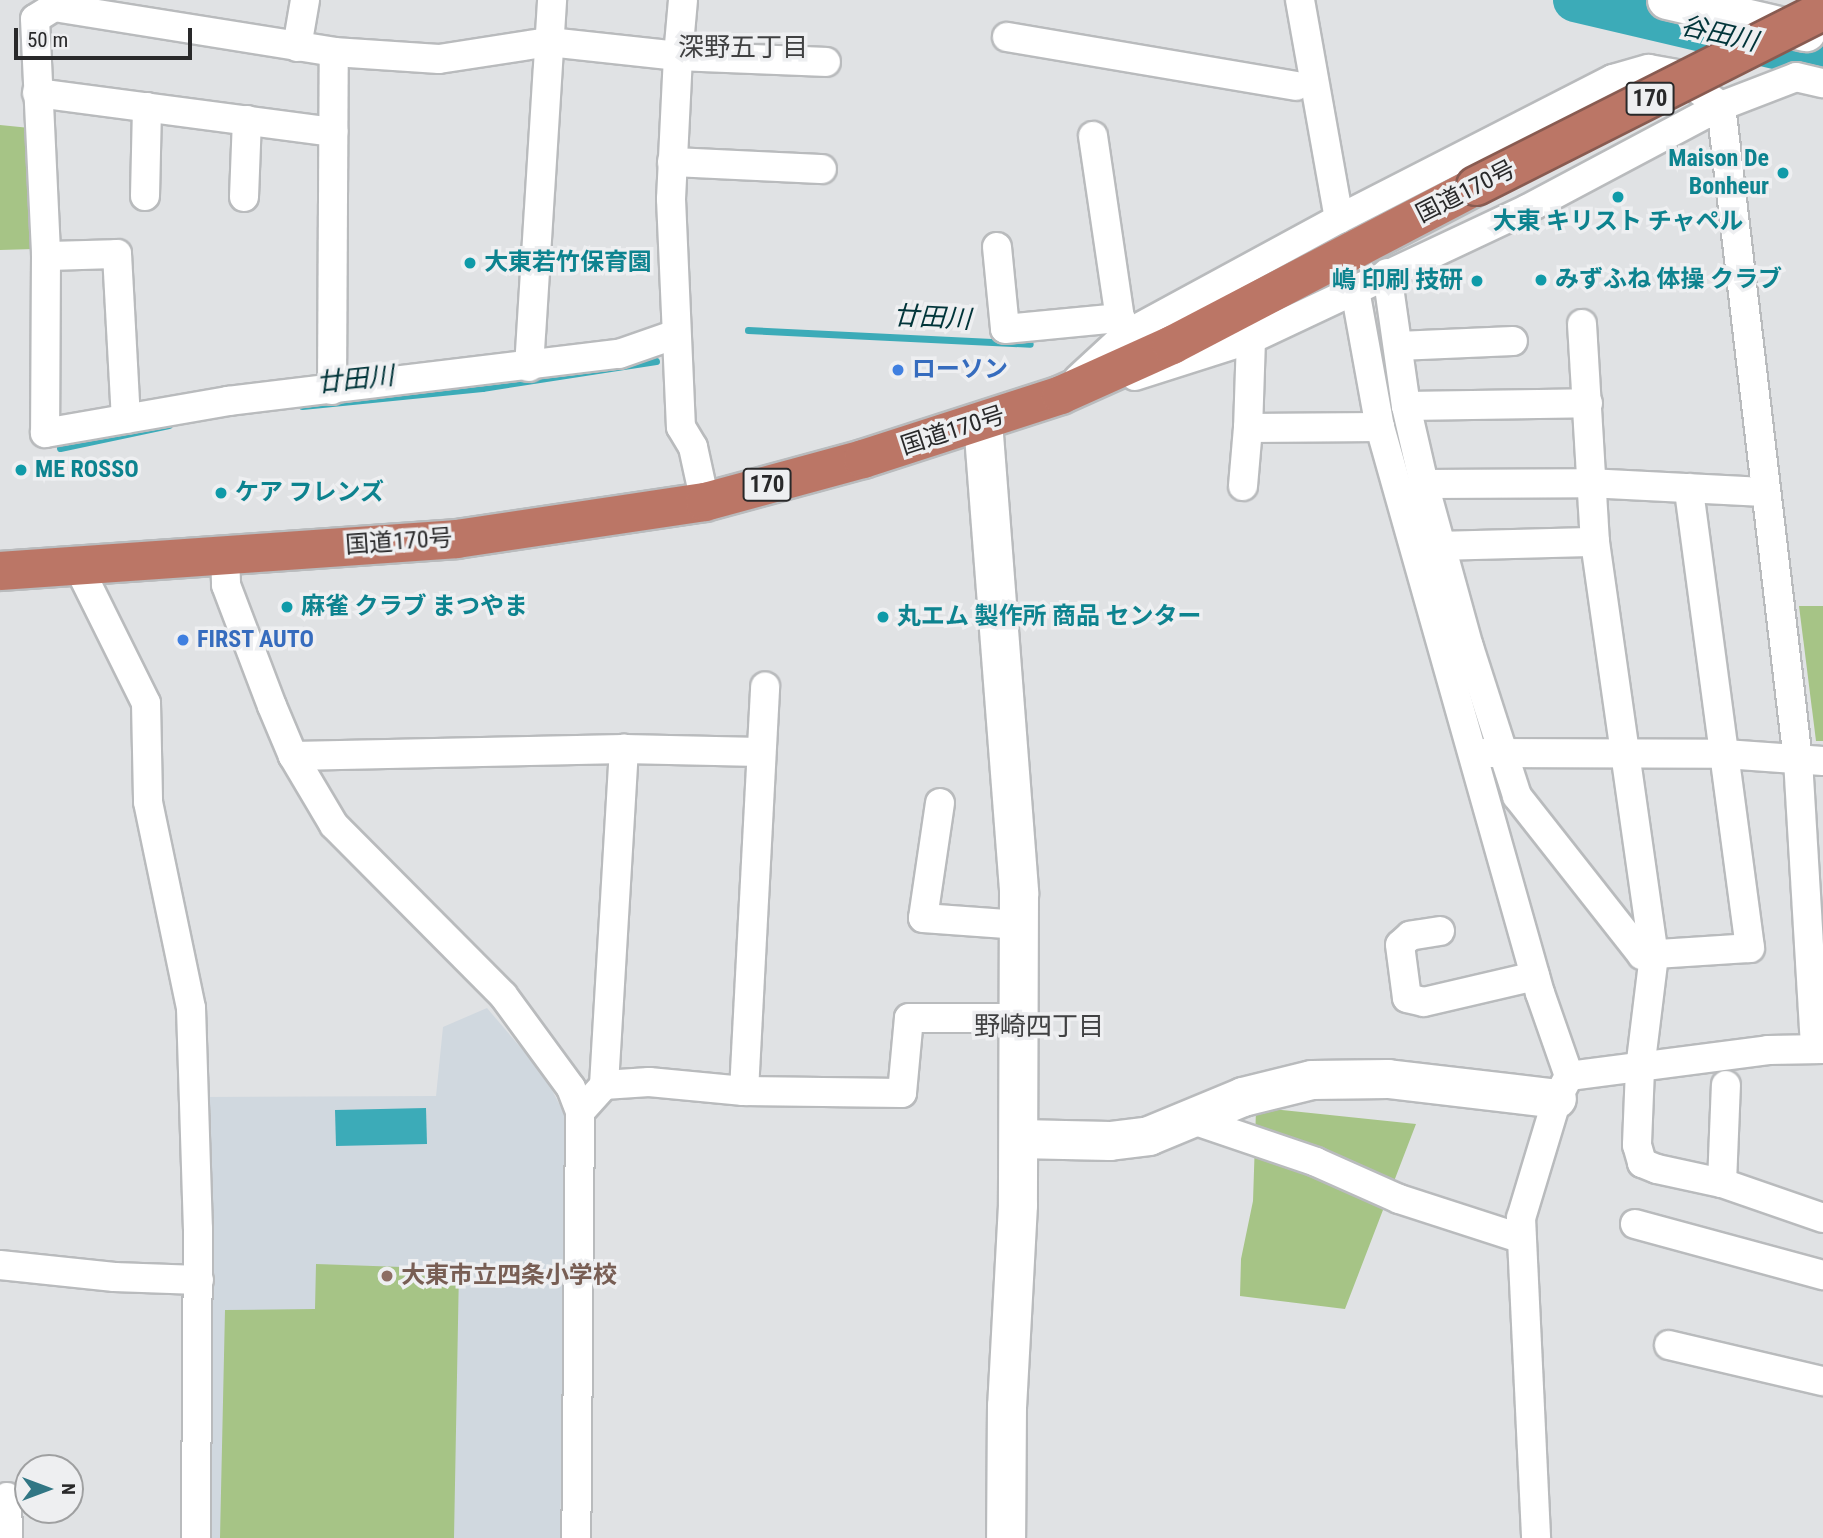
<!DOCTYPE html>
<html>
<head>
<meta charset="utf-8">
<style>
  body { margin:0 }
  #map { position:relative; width:1823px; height:1538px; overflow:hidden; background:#e0e2e4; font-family:"Roboto Condensed","Noto Sans JP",sans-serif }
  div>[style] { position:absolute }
  .built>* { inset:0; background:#d0d8df }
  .green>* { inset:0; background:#a6c486 }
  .water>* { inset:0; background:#3cabb8 }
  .stream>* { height:7px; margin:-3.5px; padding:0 3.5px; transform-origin:3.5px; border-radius:3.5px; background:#3cabb8 }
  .river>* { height:44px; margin:-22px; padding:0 22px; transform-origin:22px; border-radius:22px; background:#3cabb8 }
  .roads { filter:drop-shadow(2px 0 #b9bbbd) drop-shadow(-2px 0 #b9bbbd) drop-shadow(0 2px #b9bbbd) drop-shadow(0 -2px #b9bbbd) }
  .street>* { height:28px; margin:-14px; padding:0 14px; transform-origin:14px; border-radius:14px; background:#fff }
  .secondary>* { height:38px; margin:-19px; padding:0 19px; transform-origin:19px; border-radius:19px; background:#fff }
  .highway>* { height:38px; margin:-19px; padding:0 19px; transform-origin:19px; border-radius:19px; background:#bb7666 }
  .bridges { filter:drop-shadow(2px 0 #885b51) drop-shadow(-2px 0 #885b51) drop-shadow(0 2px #885b51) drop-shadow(0 -2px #885b51) }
  .highway-bridge>* { height:38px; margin:-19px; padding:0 19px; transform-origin:19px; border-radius:19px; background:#bb7666 }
  .dots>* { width:19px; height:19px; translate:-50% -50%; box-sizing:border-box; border:4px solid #eeeff1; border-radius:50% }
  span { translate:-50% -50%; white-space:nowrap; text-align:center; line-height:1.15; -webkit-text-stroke:7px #eeeff1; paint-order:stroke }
  .shield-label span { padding:2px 5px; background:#eeeff1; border:2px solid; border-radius:5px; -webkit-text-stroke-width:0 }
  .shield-label { font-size:23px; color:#29292a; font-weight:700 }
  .culture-label { font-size:24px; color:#0d838f; font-weight:700 }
  .right { translate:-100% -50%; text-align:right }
  .left { translate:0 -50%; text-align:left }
  .street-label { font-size:24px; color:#29292a }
  .shop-label { font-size:24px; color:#366cbe; font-weight:700 }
  .education-label { font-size:24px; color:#785e54; font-weight:700 }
  .water-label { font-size:26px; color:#003439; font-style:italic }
  .neighbourhood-label { font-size:26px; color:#404142 }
  .north { position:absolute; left:14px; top:1454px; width:70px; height:70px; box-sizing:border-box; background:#eeeff1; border:2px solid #9fa0a1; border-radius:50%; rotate:90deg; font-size:19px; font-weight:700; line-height:28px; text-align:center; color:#29292a }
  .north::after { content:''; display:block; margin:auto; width:24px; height:32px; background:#317684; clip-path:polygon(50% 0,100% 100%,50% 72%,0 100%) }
  .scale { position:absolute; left:14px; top:28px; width:178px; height:32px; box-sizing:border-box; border:4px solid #29292a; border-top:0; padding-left:9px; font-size:21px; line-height:24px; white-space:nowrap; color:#29292a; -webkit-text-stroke:5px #eeeff1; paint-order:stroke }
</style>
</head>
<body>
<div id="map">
  <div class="built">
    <i style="clip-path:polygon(487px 1008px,544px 1075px,565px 1115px,569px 1138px,560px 1538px,205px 1538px,201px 1097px,436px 1096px,443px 1027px)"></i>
  </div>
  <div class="green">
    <i style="clip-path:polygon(0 125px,30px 128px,34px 249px,0 250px)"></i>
    <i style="clip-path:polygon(1799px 606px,1823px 606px,1823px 741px,1816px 741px)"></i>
    <i style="clip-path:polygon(1262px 1108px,1416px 1124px,1345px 1309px,1240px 1296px,1241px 1259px,1253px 1201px,1256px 1110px)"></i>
    <i style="clip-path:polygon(316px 1264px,459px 1269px,454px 1538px,220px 1538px,225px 1310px,315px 1309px)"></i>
  </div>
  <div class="water">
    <i style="clip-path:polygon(426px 1108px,427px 1144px,336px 1146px,335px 1110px)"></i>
  </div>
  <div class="stream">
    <i style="left:748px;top:330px;width:282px;rotate:2.8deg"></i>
    <i style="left:302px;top:406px;width:181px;rotate:-5.7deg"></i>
    <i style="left:482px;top:388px;width:176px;rotate:-8.8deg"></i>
    <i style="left:60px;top:448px;width:111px;rotate:-11.9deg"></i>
  </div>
  <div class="river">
    <i style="left:1575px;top:0;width:255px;rotate:13.2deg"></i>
  </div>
  <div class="roads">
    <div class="street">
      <i style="left:54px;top:0;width:7px;rotate:90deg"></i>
      <i style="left:54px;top:7px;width:284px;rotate:9.1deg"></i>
      <i style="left:334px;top:52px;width:105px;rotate:3.8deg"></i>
      <i style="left:439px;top:59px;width:111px;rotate:-8.8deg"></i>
      <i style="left:549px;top:42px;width:130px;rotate:6.2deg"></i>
      <i style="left:678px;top:56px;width:143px;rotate:92.8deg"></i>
      <i style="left:671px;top:199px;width:228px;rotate:87.5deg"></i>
      <i style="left:681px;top:427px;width:23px;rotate:59deg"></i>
      <i style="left:693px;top:447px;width:56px;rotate:77.7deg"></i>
      <i style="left:683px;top:0;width:56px;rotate:95.1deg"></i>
      <i style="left:678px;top:56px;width:148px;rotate:2.3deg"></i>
      <i style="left:1300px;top:0;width:222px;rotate:79.9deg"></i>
      <i style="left:54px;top:7px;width:22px;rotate:148deg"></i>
      <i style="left:35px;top:19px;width:237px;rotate:87.3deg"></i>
      <i style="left:46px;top:256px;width:177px;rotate:90.3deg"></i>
      <i style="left:45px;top:433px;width:186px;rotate:-9.9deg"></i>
      <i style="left:228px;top:401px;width:394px;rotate:-6.9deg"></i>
      <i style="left:619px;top:354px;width:60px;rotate:-19.3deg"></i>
      <i style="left:1007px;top:37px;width:293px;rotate:9.6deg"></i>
      <i style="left:297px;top:47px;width:48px;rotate:-80.3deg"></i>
      <i style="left:37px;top:93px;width:299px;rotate:7.5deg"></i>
      <i style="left:1093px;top:136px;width:184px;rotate:81.6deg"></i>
      <i style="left:672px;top:162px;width:150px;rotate:2.7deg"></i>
      <i style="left:145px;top:196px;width:89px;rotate:-88.7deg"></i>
      <i style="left:244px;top:197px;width:77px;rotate:-87.8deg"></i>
      <i style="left:997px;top:247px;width:82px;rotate:84.4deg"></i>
      <i style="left:1005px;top:329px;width:116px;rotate:-5.5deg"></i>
      <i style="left:1120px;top:318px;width:17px;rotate:66deg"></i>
      <i style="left:46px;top:256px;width:71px;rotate:-1.6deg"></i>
      <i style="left:117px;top:254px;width:165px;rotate:86.9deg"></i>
      <i style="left:1387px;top:273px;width:134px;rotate:81.9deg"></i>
      <i style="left:1406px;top:406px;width:80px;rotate:77deg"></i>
      <i style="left:1424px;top:484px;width:169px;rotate:74.6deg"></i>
      <i style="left:1469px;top:647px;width:157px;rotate:72.1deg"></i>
      <i style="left:1517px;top:796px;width:202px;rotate:51.8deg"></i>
      <i style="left:1642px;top:955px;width:108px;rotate:-3.7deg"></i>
      <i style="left:1750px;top:948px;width:464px;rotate:-97.6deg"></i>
      <i style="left:1355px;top:290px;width:139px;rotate:79.7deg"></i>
      <i style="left:1380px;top:427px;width:588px;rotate:74.22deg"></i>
      <i style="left:1540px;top:993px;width:88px;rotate:70.7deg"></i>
      <i style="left:1569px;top:1076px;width:26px;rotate:118deg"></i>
      <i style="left:1557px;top:1099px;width:124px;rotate:106.8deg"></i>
      <i style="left:1521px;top:1218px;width:320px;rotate:87.3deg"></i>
      <i style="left:1582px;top:324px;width:218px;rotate:86.6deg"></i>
      <i style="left:1595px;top:542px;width:417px;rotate:81.9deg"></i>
      <i style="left:1654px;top:955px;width:115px;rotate:97deg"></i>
      <i style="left:1640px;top:1069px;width:76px;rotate:92.3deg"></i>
      <i style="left:1637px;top:1145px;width:19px;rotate:74deg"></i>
      <i style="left:1642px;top:1163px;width:16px;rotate:22deg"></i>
      <i style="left:1657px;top:1169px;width:66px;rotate:12.2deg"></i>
      <i style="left:1722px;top:1183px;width:107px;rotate:19.1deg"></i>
      <i style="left:1251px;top:339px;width:89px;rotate:91.9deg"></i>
      <i style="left:1248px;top:428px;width:132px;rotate:-0.4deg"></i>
      <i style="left:1398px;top:346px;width:115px;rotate:-2.5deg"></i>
      <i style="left:529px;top:367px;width:368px;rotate:-86.4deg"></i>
      <i style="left:1135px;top:376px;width:122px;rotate:-17.7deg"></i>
      <i style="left:1251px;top:339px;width:305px;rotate:-25.2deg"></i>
      <i style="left:1527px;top:209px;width:220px;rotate:-28deg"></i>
      <i style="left:1721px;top:106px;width:80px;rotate:-21.1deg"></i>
      <i style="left:1796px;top:77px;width:28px;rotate:13deg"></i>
      <i style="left:1078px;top:379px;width:67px;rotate:-42.6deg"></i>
      <i style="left:1127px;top:334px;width:241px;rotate:-28.5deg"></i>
      <i style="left:1339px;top:219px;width:308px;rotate:-27.1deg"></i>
      <i style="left:1613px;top:79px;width:37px;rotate:-16deg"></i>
      <i style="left:1649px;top:69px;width:27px;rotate:10deg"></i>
      <i style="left:1676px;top:74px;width:55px;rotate:35.4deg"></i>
      <i style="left:1721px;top:106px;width:659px;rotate:83.29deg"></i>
      <i style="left:1798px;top:760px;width:289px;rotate:86.6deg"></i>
      <i style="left:332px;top:390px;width:338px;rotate:-89.7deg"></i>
      <i style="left:1406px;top:406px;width:182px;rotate:-0.9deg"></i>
      <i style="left:1424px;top:484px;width:164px;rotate:-0.3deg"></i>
      <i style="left:1588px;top:483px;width:176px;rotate:2.9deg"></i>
      <i style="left:1243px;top:486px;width:58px;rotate:-85.1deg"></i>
      <i style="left:1441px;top:546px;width:154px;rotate:-1.5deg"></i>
      <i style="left:225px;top:554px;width:31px;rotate:88deg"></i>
      <i style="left:226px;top:585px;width:129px;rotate:69.2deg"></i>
      <i style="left:272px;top:706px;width:54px;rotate:67.2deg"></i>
      <i style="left:293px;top:756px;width:80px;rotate:59.3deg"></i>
      <i style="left:334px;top:825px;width:240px;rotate:45.2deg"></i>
      <i style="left:503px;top:995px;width:115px;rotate:53.8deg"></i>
      <i style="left:571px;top:1088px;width:26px;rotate:69deg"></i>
      <i style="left:580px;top:1112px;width:426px;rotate:90.5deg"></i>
      <i style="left:78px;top:566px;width:153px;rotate:63.6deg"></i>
      <i style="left:146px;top:703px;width:99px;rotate:88.8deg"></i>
      <i style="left:148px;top:802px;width:210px;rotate:78.2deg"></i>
      <i style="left:191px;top:1008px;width:221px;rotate:88.2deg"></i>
      <i style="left:198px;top:1229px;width:309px;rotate:90.4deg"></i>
      <i style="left:1484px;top:753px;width:241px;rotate:0.2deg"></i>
      <i style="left:1725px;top:754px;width:98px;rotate:4.1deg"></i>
      <i style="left:293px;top:756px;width:331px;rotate:-1.2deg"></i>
      <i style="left:624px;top:749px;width:136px;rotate:1.3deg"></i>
      <i style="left:940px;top:803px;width:116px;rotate:98.4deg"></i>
      <i style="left:923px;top:918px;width:97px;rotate:4.1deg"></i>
      <i style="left:1440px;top:931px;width:30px;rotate:171deg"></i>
      <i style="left:1410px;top:936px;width:13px;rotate:138deg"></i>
      <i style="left:1400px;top:945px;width:53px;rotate:82.5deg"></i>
      <i style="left:1407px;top:998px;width:17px;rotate:13deg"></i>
      <i style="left:1424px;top:1002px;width:114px;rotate:-13.2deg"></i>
      <i style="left:1569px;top:1076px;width:201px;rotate:-7.4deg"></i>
      <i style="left:1768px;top:1050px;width:55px;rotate:-1deg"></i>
      <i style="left:604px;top:1085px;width:337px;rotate:-86.6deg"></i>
      <i style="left:744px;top:1091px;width:405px;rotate:-87deg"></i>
      <i style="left:580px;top:1112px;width:36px;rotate:-48deg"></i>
      <i style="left:604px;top:1085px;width:45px;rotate:-3.8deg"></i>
      <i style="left:649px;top:1082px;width:95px;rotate:5.4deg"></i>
      <i style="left:744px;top:1091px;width:158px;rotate:0.7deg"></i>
      <i style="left:902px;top:1093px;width:75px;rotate:-84.7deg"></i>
      <i style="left:909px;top:1018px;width:112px"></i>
      <i style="left:1190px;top:1119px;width:133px;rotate:18.8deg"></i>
      <i style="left:1316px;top:1162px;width:91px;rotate:24deg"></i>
      <i style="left:1399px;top:1199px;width:127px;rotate:17.9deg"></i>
      <i style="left:1722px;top:1183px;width:98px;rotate:-87.7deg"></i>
      <i style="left:1635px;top:1224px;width:195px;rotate:15.2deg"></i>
      <i style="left:0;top:1265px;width:115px;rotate:6deg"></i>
      <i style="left:114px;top:1277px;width:85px;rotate:2deg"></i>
      <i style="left:1669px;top:1345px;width:158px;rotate:13.2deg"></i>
      <i style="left:7px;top:1497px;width:41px;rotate:88.6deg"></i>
    </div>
    <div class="secondary">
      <i style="left:1667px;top:0;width:143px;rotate:13deg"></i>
      <i style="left:983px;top:422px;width:472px;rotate:85.6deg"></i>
      <i style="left:1019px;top:893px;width:312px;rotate:90.2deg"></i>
      <i style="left:1018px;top:1205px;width:201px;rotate:93.1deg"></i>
      <i style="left:1007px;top:1406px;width:132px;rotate:90.4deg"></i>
      <i style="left:1019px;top:1139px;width:91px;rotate:1.3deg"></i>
      <i style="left:1110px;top:1141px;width:39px;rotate:-7deg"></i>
      <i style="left:1149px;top:1136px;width:102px;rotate:-22.5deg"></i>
      <i style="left:1243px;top:1097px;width:71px;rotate:-13.8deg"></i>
      <i style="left:1312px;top:1080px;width:76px;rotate:-0.8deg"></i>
      <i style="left:1388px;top:1079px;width:170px;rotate:6.7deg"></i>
    </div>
    <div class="highway">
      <i style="left:0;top:571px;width:458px;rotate:-4deg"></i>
      <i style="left:457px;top:539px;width:251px;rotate:-8.5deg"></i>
      <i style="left:705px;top:502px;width:164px;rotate:-15.2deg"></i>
      <i style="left:863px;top:459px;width:208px;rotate:-17.9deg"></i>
      <i style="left:1061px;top:395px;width:122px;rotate:-24.2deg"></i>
      <i style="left:1172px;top:345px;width:343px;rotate:-27.6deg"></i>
    </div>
  </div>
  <div class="bridges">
    <div class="highway-bridge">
      <i style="left:1476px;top:186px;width:389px;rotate:-26.8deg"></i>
    </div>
  </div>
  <div class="dots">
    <i style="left:1783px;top:173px;background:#0f9aa8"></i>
    <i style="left:1618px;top:197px;background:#0f9aa8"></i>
    <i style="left:470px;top:263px;background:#0f9aa8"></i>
    <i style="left:1541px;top:280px;background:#0f9aa8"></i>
    <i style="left:1477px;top:281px;background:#0f9aa8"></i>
    <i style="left:898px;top:370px;background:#3f7fe0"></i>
    <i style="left:21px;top:470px;background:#0f9aa8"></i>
    <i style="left:221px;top:493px;background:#0f9aa8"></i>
    <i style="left:287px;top:607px;background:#0f9aa8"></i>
    <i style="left:883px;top:617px;background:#0f9aa8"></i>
    <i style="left:183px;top:640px;background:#3f7fe0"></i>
    <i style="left:387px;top:1276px;background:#8d6e63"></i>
  </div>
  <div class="shield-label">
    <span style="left:1650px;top:99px">170</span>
    <span style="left:767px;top:485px">170</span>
  </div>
  <div class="culture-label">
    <span class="right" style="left:1769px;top:173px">Maison De<br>Bonheur</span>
    <span style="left:1618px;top:222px">大東 キリスト チャペル</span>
    <span class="left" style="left:484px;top:263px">大東若竹保育園</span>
    <span class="left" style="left:1555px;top:280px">みずふね 体操 クラブ</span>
    <span class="right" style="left:1463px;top:281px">嶋 印刷 技研</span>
    <span class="left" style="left:35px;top:470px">ME ROSSO</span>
    <span class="left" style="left:235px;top:493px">ケア フレンズ</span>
    <span class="left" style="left:301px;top:607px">麻雀 クラブ まつやま</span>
    <span class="left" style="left:897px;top:617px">丸エム 製作所 商品 センター</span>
  </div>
  <div class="street-label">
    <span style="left:1466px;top:192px;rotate:-27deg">国道170号</span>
    <span style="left:953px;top:431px;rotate:-18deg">国道170号</span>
    <span style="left:399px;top:542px;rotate:-4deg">国道170号</span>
  </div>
  <div class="shop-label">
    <span class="left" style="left:912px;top:370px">ローソン</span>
    <span class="left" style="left:197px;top:640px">FIRST AUTO</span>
  </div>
  <div class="education-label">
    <span class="left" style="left:401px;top:1276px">大東市立四条小学校</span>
  </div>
  <div class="water-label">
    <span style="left:1719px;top:34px;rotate:13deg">谷田川</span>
    <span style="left:932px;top:318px;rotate:3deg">廿田川</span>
    <span style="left:355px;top:380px;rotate:-6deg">廿田川</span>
  </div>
  <div class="neighbourhood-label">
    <span style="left:743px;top:48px">深野五丁目</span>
    <span style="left:1039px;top:1027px">野崎四丁目</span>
  </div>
  <div class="north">N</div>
  <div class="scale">50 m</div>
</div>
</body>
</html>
